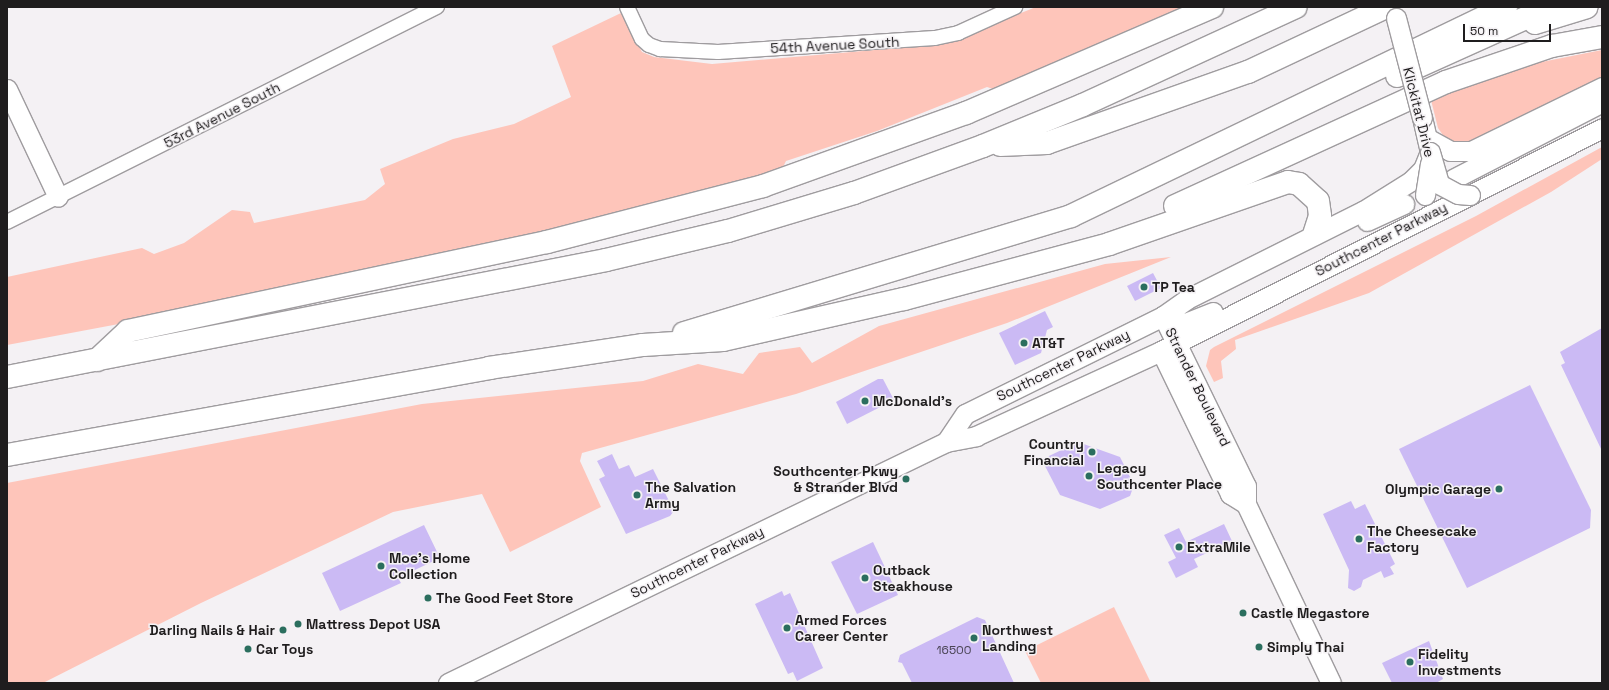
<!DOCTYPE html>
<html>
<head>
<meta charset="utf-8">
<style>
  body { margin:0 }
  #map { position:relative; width:1609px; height:690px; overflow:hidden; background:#f4f1f4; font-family:"Space Grotesk",sans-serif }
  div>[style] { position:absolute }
  .green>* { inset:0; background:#fec5ba }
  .building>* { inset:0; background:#cbbaf4 }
  .roads { filter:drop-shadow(1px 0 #9f9c9f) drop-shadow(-1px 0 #9f9c9f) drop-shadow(0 1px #9f9c9f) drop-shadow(0 -1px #9f9c9f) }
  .street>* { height:14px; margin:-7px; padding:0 7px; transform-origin:7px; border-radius:7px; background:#fff }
  .secondary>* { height:19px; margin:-9.5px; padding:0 9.5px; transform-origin:9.5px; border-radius:9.5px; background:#fff }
  .highway>* { height:22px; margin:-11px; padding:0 11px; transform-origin:11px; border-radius:11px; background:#fff }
  .bridges { filter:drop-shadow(1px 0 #9f9c9f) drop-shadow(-1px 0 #9f9c9f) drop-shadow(0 1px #9f9c9f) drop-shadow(0 -1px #9f9c9f) }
  .secondary-bridge>* { height:19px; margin:-9.5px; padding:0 9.5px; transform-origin:9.5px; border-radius:9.5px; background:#fff }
  .dots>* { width:11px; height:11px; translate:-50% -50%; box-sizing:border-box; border:2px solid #f4f1f4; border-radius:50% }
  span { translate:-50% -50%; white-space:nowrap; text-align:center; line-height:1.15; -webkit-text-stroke:3px #f4f1f4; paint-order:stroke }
  .number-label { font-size:12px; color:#4a4454 }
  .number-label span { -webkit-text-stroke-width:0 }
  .street-label { font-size:14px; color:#1f1d1e }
  .poi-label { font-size:14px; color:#1f1d1e; font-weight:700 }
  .left { translate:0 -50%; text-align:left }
  .right { translate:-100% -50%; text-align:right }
  .frame { position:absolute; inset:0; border:8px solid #1f1d1e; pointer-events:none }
  .scale { position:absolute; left:1463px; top:24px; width:88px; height:18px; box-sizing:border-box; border:2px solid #1f1d1e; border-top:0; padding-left:5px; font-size:12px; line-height:14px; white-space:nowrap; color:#1f1d1e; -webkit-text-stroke:3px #f4f1f4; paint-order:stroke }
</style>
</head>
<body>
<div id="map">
  <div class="green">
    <i style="clip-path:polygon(1036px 7px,1185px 7px,993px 89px,987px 87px,877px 131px,786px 161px,782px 169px,702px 192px,610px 218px,140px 320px,7px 345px,7px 277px,142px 248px,154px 254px,184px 243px,232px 210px,250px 212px,254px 223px,365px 200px,385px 184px,380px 169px,453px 139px,514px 124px,571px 97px,552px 46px,621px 13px,642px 52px,654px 57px,712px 64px,944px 44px)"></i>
    <i style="clip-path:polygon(1602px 50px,1602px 81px,1461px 145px,1447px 141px,1438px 128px,1431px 100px,1522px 66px)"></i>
    <i style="clip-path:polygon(1602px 147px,1602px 159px,1551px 192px,1369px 293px,1235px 340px,1236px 349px,1221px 361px,1223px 378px,1214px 382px,1206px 366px,1210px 350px,1214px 347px,1476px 216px)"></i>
    <i style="clip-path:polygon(1171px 257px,1007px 323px,796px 394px,582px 453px,580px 461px,601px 507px,510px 552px,482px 494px,393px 512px,201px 603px,43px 683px,7px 683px,7px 483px,422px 404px,643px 381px,698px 364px,743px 374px,759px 353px,800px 347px,812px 363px,879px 326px,1105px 264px)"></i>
    <i style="clip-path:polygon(1114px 607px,1151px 683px,1041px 683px,1025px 651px)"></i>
  </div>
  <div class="building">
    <i style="clip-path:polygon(1153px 273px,1161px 288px,1135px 301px,1127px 286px)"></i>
    <i style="clip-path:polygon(1045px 311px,1053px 327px,1047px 330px,1041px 353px,1015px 365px,999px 333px)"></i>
    <i style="clip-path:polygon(1602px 328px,1602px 451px,1561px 365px,1565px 363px,1560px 352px)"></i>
    <i style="clip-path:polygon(878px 379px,883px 379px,894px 400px,847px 424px,836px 402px)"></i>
    <i style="clip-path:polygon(1530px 385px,1591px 510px,1590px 528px,1467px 588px,1399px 449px)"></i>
    <i style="clip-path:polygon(1078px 442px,1120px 457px,1134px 485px,1130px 496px,1100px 509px,1060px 495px,1045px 466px,1049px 456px)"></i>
    <i style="clip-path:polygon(612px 454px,619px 469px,629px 465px,635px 477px,653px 469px,674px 511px,670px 516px,626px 534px,599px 479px,605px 476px,597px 461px)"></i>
    <i style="clip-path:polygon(1351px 501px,1355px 509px,1365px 504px,1395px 564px,1390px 567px,1394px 574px,1384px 578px,1381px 571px,1363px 580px,1361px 587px,1354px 591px,1348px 588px,1349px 570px,1323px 514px)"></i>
    <i style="clip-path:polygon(1224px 524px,1232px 541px,1194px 559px,1198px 567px,1176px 578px,1168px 562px,1176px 558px,1164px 535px,1179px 528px,1186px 542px)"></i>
    <i style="clip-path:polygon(424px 525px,440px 558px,398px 578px,401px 583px,340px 611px,322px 573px)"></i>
    <i style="clip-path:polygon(873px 542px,898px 595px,857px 614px,831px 562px)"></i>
    <i style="clip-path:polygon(782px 591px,784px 596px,790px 593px,823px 668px,797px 681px,793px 672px,788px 674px,755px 604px)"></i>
    <i style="clip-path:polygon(977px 617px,985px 620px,1014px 683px,912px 683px,902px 663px,898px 662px,900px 655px)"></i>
    <i style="clip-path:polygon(1429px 641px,1443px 679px,1436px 683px,1392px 683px,1382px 663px)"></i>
  </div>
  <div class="roads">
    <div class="street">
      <i style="left:627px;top:7px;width:35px;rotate:65deg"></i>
      <i style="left:642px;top:39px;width:9px;rotate:41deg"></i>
      <i style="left:649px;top:45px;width:12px;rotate:20deg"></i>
      <i style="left:660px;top:49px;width:58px;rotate:3deg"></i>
      <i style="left:718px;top:52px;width:217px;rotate:-3.7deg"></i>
      <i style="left:935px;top:38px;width:24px;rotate:-12deg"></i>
      <i style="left:958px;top:33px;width:63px;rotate:-24.5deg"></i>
      <i style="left:7px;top:222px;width:481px;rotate:-26.6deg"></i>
    </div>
    <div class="secondary">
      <i style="left:7px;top:89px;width:119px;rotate:64.7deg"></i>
      <i style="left:1427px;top:138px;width:26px;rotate:29deg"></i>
      <i style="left:1450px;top:151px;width:21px"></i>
      <i style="left:1471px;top:151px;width:146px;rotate:-26deg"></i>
      <i style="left:1453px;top:179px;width:168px;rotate:-27.3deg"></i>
      <i style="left:1367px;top:221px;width:41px;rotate:-24.7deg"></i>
      <i style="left:1163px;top:316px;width:189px;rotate:64deg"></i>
      <i style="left:1246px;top:486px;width:18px;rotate:90deg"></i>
      <i style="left:1246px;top:504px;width:198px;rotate:64.6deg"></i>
      <i style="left:1163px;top:316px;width:29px;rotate:-35deg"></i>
      <i style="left:1187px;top:299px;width:197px;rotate:-26.6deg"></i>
      <i style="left:1363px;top:211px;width:57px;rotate:-32deg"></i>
      <i style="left:1411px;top:181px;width:17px;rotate:-45deg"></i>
      <i style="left:1423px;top:169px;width:18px;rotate:-68deg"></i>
      <i style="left:1430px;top:152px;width:35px;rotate:-103deg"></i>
      <i style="left:1170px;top:329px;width:46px;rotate:-21.6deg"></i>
      <i style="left:1161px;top:351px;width:159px;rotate:64.2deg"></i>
      <i style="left:1230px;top:494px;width:19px;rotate:32deg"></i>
      <i style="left:946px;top:442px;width:34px;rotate:-56deg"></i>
      <i style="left:965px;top:414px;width:221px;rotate:-26.3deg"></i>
      <i style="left:1163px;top:316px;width:12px;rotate:-9deg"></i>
      <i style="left:448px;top:683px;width:553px;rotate:-25.82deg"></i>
      <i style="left:946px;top:442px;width:31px;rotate:-11deg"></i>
      <i style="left:976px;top:436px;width:204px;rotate:-24.7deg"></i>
      <i style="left:1161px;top:351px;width:494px;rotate:-26.8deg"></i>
    </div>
    <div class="highway">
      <i style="left:1535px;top:23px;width:54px;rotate:-17.1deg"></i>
      <i style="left:1397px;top:76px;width:168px;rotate:-24.3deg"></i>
      <i style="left:1000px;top:145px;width:47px;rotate:-2.4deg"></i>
      <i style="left:1047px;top:143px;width:213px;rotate:-19.5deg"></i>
      <i style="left:1248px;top:72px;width:153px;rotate:-25.2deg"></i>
      <i style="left:1175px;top:206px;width:298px;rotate:-24.6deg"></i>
      <i style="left:1446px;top:82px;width:112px;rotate:-18.8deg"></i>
      <i style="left:1552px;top:46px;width:51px;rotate:-10.2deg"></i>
      <i style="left:684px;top:333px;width:404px;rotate:-16.8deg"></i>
      <i style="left:1071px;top:216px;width:483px;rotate:-25.7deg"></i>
      <i style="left:97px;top:360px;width:42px;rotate:-43.1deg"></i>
      <i style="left:128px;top:331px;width:428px;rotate:-12deg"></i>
      <i style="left:547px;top:242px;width:223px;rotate:-14.5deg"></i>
      <i style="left:763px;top:186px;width:216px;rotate:-19.8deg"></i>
      <i style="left:966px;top:113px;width:268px;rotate:-23.3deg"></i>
      <i style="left:7px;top:377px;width:610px;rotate:-11.05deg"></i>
      <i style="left:606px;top:260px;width:125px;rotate:-13.4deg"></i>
      <i style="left:728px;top:231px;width:132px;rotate:-16.8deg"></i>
      <i style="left:854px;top:193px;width:137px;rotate:-20deg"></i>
      <i style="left:983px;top:146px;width:108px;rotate:-22.3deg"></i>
      <i style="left:1083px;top:105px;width:234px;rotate:-24.7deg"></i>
      <i style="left:7px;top:455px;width:490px;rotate:-10.2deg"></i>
      <i style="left:489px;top:368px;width:156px;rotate:-8.5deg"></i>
      <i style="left:643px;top:345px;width:80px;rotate:-3.6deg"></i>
      <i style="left:723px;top:340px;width:186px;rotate:-12.8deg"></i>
      <i style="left:904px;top:299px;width:212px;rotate:-15deg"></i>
      <i style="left:1109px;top:244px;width:189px;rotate:-19.1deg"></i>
      <i style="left:1288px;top:182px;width:11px;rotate:10deg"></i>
      <i style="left:1299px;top:184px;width:25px;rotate:42deg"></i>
      <i style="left:1318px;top:201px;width:15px;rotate:82deg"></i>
      <i style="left:1320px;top:216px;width:19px;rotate:108deg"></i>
    </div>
  </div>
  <div class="bridges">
    <div class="secondary-bridge">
      <i style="left:1396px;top:18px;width:103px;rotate:75.4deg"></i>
      <i style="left:1430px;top:152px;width:33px;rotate:74deg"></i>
      <i style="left:1439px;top:184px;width:21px;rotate:28deg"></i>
      <i style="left:1458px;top:194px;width:12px;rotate:5deg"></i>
      <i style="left:1425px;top:195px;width:32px;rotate:-81deg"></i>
    </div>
  </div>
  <div class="dots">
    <i style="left:1144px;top:287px;background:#2b6e5e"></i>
    <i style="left:1024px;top:343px;background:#2b6e5e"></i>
    <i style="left:865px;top:401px;background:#2b6e5e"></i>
    <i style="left:1092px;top:452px;background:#2b6e5e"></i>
    <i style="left:1089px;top:476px;background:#2b6e5e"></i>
    <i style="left:906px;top:479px;background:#2b6e5e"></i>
    <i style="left:1499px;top:489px;background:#2b6e5e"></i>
    <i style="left:637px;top:495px;background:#2b6e5e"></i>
    <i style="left:1359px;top:539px;background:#2b6e5e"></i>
    <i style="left:1179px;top:547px;background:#2b6e5e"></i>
    <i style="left:381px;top:566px;background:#2b6e5e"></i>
    <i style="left:865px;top:578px;background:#2b6e5e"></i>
    <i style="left:428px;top:598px;background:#2b6e5e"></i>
    <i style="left:1243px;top:613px;background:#2b6e5e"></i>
    <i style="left:298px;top:624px;background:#2b6e5e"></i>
    <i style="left:787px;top:628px;background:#2b6e5e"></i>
    <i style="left:283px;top:630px;background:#2b6e5e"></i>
    <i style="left:974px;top:638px;background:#2b6e5e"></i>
    <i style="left:1259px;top:647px;background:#2b6e5e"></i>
    <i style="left:248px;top:649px;background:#2b6e5e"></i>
    <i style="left:1410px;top:662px;background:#2b6e5e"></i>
  </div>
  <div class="number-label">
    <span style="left:954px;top:651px">16500</span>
  </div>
  <div class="street-label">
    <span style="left:835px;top:45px;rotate:-3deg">54th Avenue South</span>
    <span style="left:1419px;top:112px;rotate:76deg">Klickitat Drive</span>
    <span style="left:222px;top:115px;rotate:-27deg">53rd Avenue South</span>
    <span style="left:1381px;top:239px;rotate:-27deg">Southcenter Parkway</span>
    <span style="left:1063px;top:365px;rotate:-26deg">Southcenter Parkway</span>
    <span style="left:1198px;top:387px;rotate:64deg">Strander Boulevard</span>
    <span style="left:697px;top:562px;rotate:-26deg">Southcenter Parkway</span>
  </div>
  <div class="poi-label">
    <span class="left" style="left:1152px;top:287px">TP Tea</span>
    <span class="left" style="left:1032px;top:343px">AT&amp;T</span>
    <span class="left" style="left:873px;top:401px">McDonald's</span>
    <span class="right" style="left:1084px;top:452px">Country<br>Financial</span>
    <span class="left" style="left:1097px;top:476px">Legacy<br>Southcenter Place</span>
    <span class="right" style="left:898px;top:479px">Southcenter Pkwy<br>&amp; Strander Blvd</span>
    <span class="left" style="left:645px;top:495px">The Salvation<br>Army</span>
    <span class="right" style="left:1491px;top:489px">Olympic Garage</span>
    <span class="left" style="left:1367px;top:539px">The Cheesecake<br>Factory</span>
    <span class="left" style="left:1187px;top:547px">ExtraMile</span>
    <span class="left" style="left:389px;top:566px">Moe's Home<br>Collection</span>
    <span class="left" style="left:873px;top:578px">Outback<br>Steakhouse</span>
    <span class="left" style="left:436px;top:598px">The Good Feet Store</span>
    <span class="left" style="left:1251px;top:613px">Castle Megastore</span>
    <span class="left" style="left:795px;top:628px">Armed Forces<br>Career Center</span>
    <span class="left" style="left:306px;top:624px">Mattress Depot USA</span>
    <span class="right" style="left:275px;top:630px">Darling Nails &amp; Hair</span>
    <span class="left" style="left:982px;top:638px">Northwest<br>Landing</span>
    <span class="left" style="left:1267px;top:647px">Simply Thai</span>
    <span class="left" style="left:256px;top:649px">Car Toys</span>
    <span class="left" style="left:1418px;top:662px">Fidelity<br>Investments</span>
  </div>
  <div class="frame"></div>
  <div class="scale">50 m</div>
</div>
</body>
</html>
